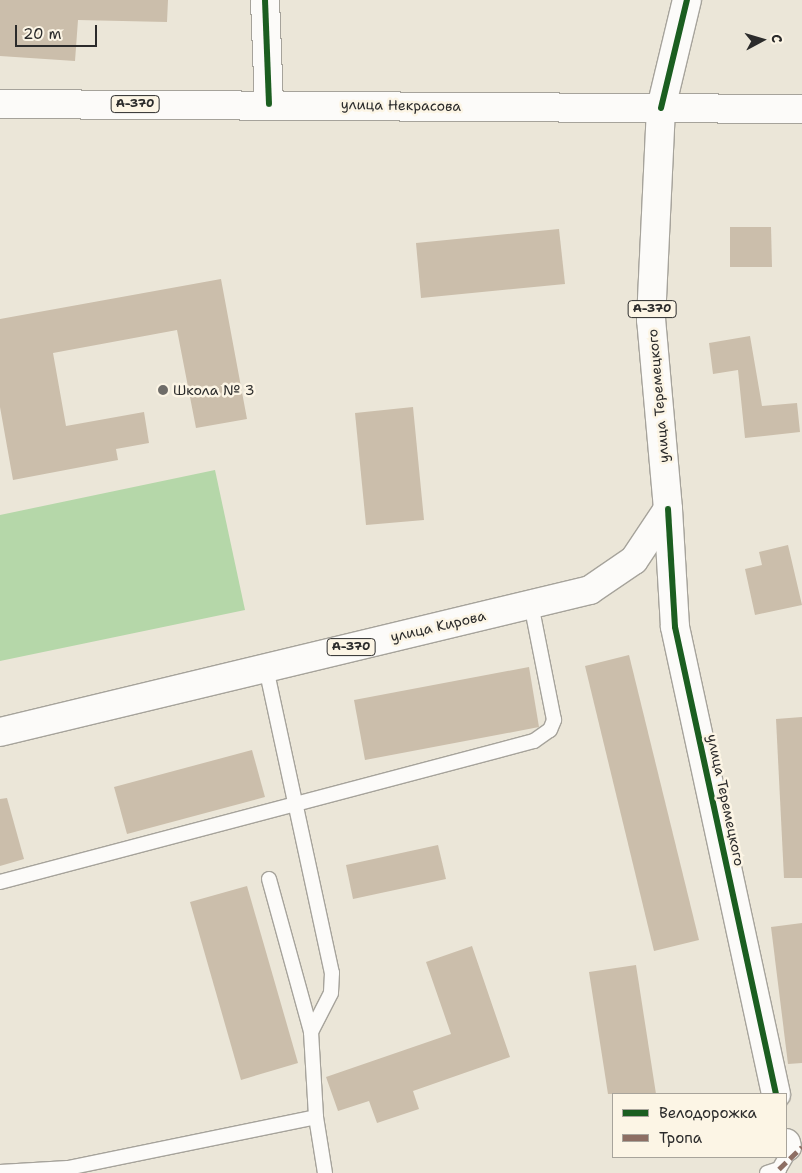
<!DOCTYPE html>
<html>
<head>
<meta charset="utf-8">
<style>
  body { margin:0 }
  #map { position:relative; width:802px; height:1173px; overflow:hidden; background:#ebe6d8; font-family:"Shantell Sans",sans-serif }
  div>[style] { position:absolute }
  .green>* { inset:0; background:#b5d7a9 }
  .building>* { inset:0; background:#cbbeab }
  .roads { filter:drop-shadow(1px 0 #a6a39b) drop-shadow(-1px 0 #a6a39b) drop-shadow(0 1px #a6a39b) drop-shadow(0 -1px #a6a39b) }
  .lane>* { height:14px; margin:-7px; padding:0 7px; transform-origin:7px; border-radius:7px; background:#fcfbf9 }
  .street>* { height:28px; margin:-14px; padding:0 14px; transform-origin:14px; border-radius:14px; background:#fcfbf9 }
  .secondary>* { height:28px; margin:-14px; padding:0 14px; transform-origin:14px; border-radius:14px; background:#fcfbf9 }
  .highway>* { height:28px; margin:-14px; padding:0 14px; transform-origin:14px; border-radius:14px; background:#fcfbf9 }
  .quiet>* { height:5px; margin-top:-2.5px; transform-origin:0; background:repeating-linear-gradient(90deg,#8d6e63 0 10px,transparent 0 15px) }
  .cycleway>* { height:6px; margin:-3px; padding:0 3px; transform-origin:3px; border-radius:3px; background:#1b5e20 }
  .dots>* { width:14px; height:14px; translate:-50% -50%; box-sizing:border-box; border:2px solid #fcf5e5; border-radius:50% }
  span { translate:-50% -50%; white-space:nowrap; text-align:center; line-height:1.15; -webkit-text-stroke:5px #fcf5e5; paint-order:stroke }
  .shield-label span { padding:1px 4px; background:#fcf5e5; border:1px solid; border-radius:4px; -webkit-text-stroke-width:0 }
  .shield-label { font-size:12px; color:#2b2b2b; font-weight:700 }
  .street-label { font-size:14px; color:#2b2b2b }
  .poi-label { font-size:14px; color:#2b2b2b }
  .left { translate:0 -50%; text-align:left }
  .legend { position:absolute; left:612px; top:1093px; width:175px; height:65px; box-sizing:border-box; background:#fcf5e5; border:1px solid #a8a49b; margin:0; padding:6px 9px; list-style:none; font-size:15px; color:#2b2b2b }
  .legend li { display:flex; align-items:center; gap:10px; height:25px }
  .legend b { width:25px; border:1px solid #a8a49b }
  .north { position:absolute; left:737px; top:15px; width:50px; height:50px; -webkit-text-stroke:4px #fcf5e5; paint-order:stroke; rotate:84deg; font-size:14px; font-weight:700; line-height:20px; text-align:center; color:#2b2b2b }
  .north::after { content:''; display:block; margin:auto; width:18px; height:22px; background:#2b2b2b; clip-path:polygon(50% 0,100% 100%,50% 72%,0 100%) }
  .scale { position:absolute; left:15px; top:25px; width:82px; height:22px; box-sizing:border-box; border:2px solid #2b2b2b; border-top:0; padding-left:6px; font-size:15px; line-height:18px; white-space:nowrap; color:#2b2b2b; -webkit-text-stroke:4px #fcf5e5; paint-order:stroke }
</style>
</head>
<body>
<div id="map">
  <div class="green">
    <i style="clip-path:polygon(215px 470px,245px 610px,0 661px,0 515px)"></i>
  </div>
  <div class="building">
    <i style="clip-path:polygon(0 0,168px 0,167px 22px,78px 20px,75px 61px,0 56px)"></i>
    <i style="clip-path:polygon(730px 227px,771px 227px,772px 267px,730px 267px)"></i>
    <i style="clip-path:polygon(559px 229px,565px 284px,421px 298px,416px 243px)"></i>
    <i style="clip-path:polygon(221px 279px,247px 419px,196px 428px,177px 330px,53px 353px,66px 426px,144px 412px,149px 443px,116px 449px,118px 460px,13px 480px,0 407px,0 319px)"></i>
    <i style="clip-path:polygon(750px 336px,762px 406px,797px 403px,800px 432px,745px 438px,738px 370px,713px 374px,709px 343px)"></i>
    <i style="clip-path:polygon(413px 407px,424px 520px,366px 525px,355px 413px)"></i>
    <i style="clip-path:polygon(788px 545px,802px 605px,755px 615px,745px 569px,762px 565px,759px 552px)"></i>
    <i style="clip-path:polygon(629px 655px,699px 940px,654px 951px,585px 666px)"></i>
    <i style="clip-path:polygon(529px 667px,539px 727px,365px 760px,354px 700px)"></i>
    <i style="clip-path:polygon(802px 717px,802px 878px,784px 878px,776px 719px)"></i>
    <i style="clip-path:polygon(252px 750px,265px 797px,127px 834px,114px 787px)"></i>
    <i style="clip-path:polygon(7px 798px,24px 859px,0 866px,0 799px)"></i>
    <i style="clip-path:polygon(438px 845px,446px 879px,353px 899px,346px 865px)"></i>
    <i style="clip-path:polygon(247px 886px,298px 1063px,241px 1080px,190px 902px)"></i>
    <i style="clip-path:polygon(802px 923px,802px 1063px,788px 1064px,771px 927px)"></i>
    <i style="clip-path:polygon(472px 946px,510px 1057px,413px 1091px,419px 1109px,377px 1123px,369px 1101px,338px 1111px,326px 1077px,451px 1034px,426px 962px)"></i>
    <i style="clip-path:polygon(636px 965px,656px 1094px,608px 1094px,589px 972px)"></i>
  </div>
  <div class="roads">
    <div class="lane">
      <i style="left:266px;top:668px;width:312px;rotate:77.8deg"></i>
      <i style="left:332px;top:973px;width:20px;rotate:93deg"></i>
      <i style="left:331px;top:993px;width:44px;rotate:117.1deg"></i>
      <i style="left:269px;top:879px;width:159px;rotate:74.6deg"></i>
      <i style="left:311px;top:1032px;width:85px;rotate:86.6deg"></i>
      <i style="left:316px;top:1117px;width:57px;rotate:80.9deg"></i>
      <i style="left:0;top:882px;width:552px;rotate:-14.79deg"></i>
      <i style="left:534px;top:741px;width:19px;rotate:-35deg"></i>
      <i style="left:550px;top:730px;width:11px;rotate:-68deg"></i>
      <i style="left:554px;top:720px;width:118px;rotate:-101.2deg"></i>
      <i style="left:0;top:1172px;width:68px;rotate:-3.4deg"></i>
      <i style="left:68px;top:1168px;width:253px;rotate:-11.6deg"></i>
      <i style="left:767px;top:1173px;width:13px;rotate:-18deg"></i>
      <i style="left:779px;top:1169px;width:14px;rotate:-60deg"></i>
    </div>
    <div class="street">
      <i style="left:668px;top:509px;width:118px;rotate:86.6deg"></i>
      <i style="left:675px;top:627px;width:478px;rotate:77.8deg"></i>
      <i style="left:786px;top:1143px;width:4px;rotate:76deg"></i>
    </div>
    <div class="secondary">
      <i style="left:265px;top:0;width:104px;rotate:87.8deg"></i>
      <i style="left:661px;top:108px;width:111px;rotate:-76.5deg"></i>
    </div>
    <div class="highway">
      <i style="left:0;top:104px;width:802px;rotate:0.36deg"></i>
      <i style="left:0;top:732px;width:607px;rotate:-13.53deg"></i>
      <i style="left:590px;top:590px;width:53px;rotate:-34.3deg"></i>
      <i style="left:634px;top:560px;width:61px;rotate:-56.3deg"></i>
      <i style="left:668px;top:509px;width:190px;rotate:-95.1deg"></i>
      <i style="left:651px;top:320px;width:212px;rotate:-87.3deg"></i>
    </div>
  </div>
  <div class="quiet">
    <i style="left:779px;top:1169px;width:32px;rotate:-44deg"></i>
  </div>
  <div class="cycleway">
    <i style="left:265px;top:0;width:104px;rotate:87.8deg"></i>
    <i style="left:661px;top:108px;width:111px;rotate:-76.5deg"></i>
    <i style="left:668px;top:509px;width:118px;rotate:86.6deg"></i>
    <i style="left:675px;top:627px;width:478px;rotate:77.8deg"></i>
  </div>
  <div class="dots">
    <i style="left:163px;top:390px;background:#6e6c68"></i>
  </div>
  <div class="shield-label">
    <span style="left:135px;top:104px">А-370</span>
    <span style="left:652px;top:309px">А-370</span>
    <span style="left:351px;top:647px">А-370</span>
  </div>
  <div class="street-label">
    <span style="left:401px;top:105px;rotate:1deg">улица Некрасова</span>
    <span style="left:658px;top:396px;rotate:-95deg">улица Теремецкого</span>
    <span style="left:438px;top:626px;rotate:-13deg">улица Кирова</span>
    <span style="left:726px;top:800px;rotate:78deg">улица Теремецкого</span>
  </div>
  <div class="poi-label">
    <span class="left" style="left:173px;top:390px">Школа № 3</span>
  </div>
  <ul class="legend">
  <li><b style="height:6px;background:#1b5e20"></b>Велодорожка</li>
  <li><b style="height:6px;background:#8d6e63"></b>Тропа</li>
  </ul>
  <div class="north">С</div>
  <div class="scale">20 m</div>
</div>
</body>
</html>
